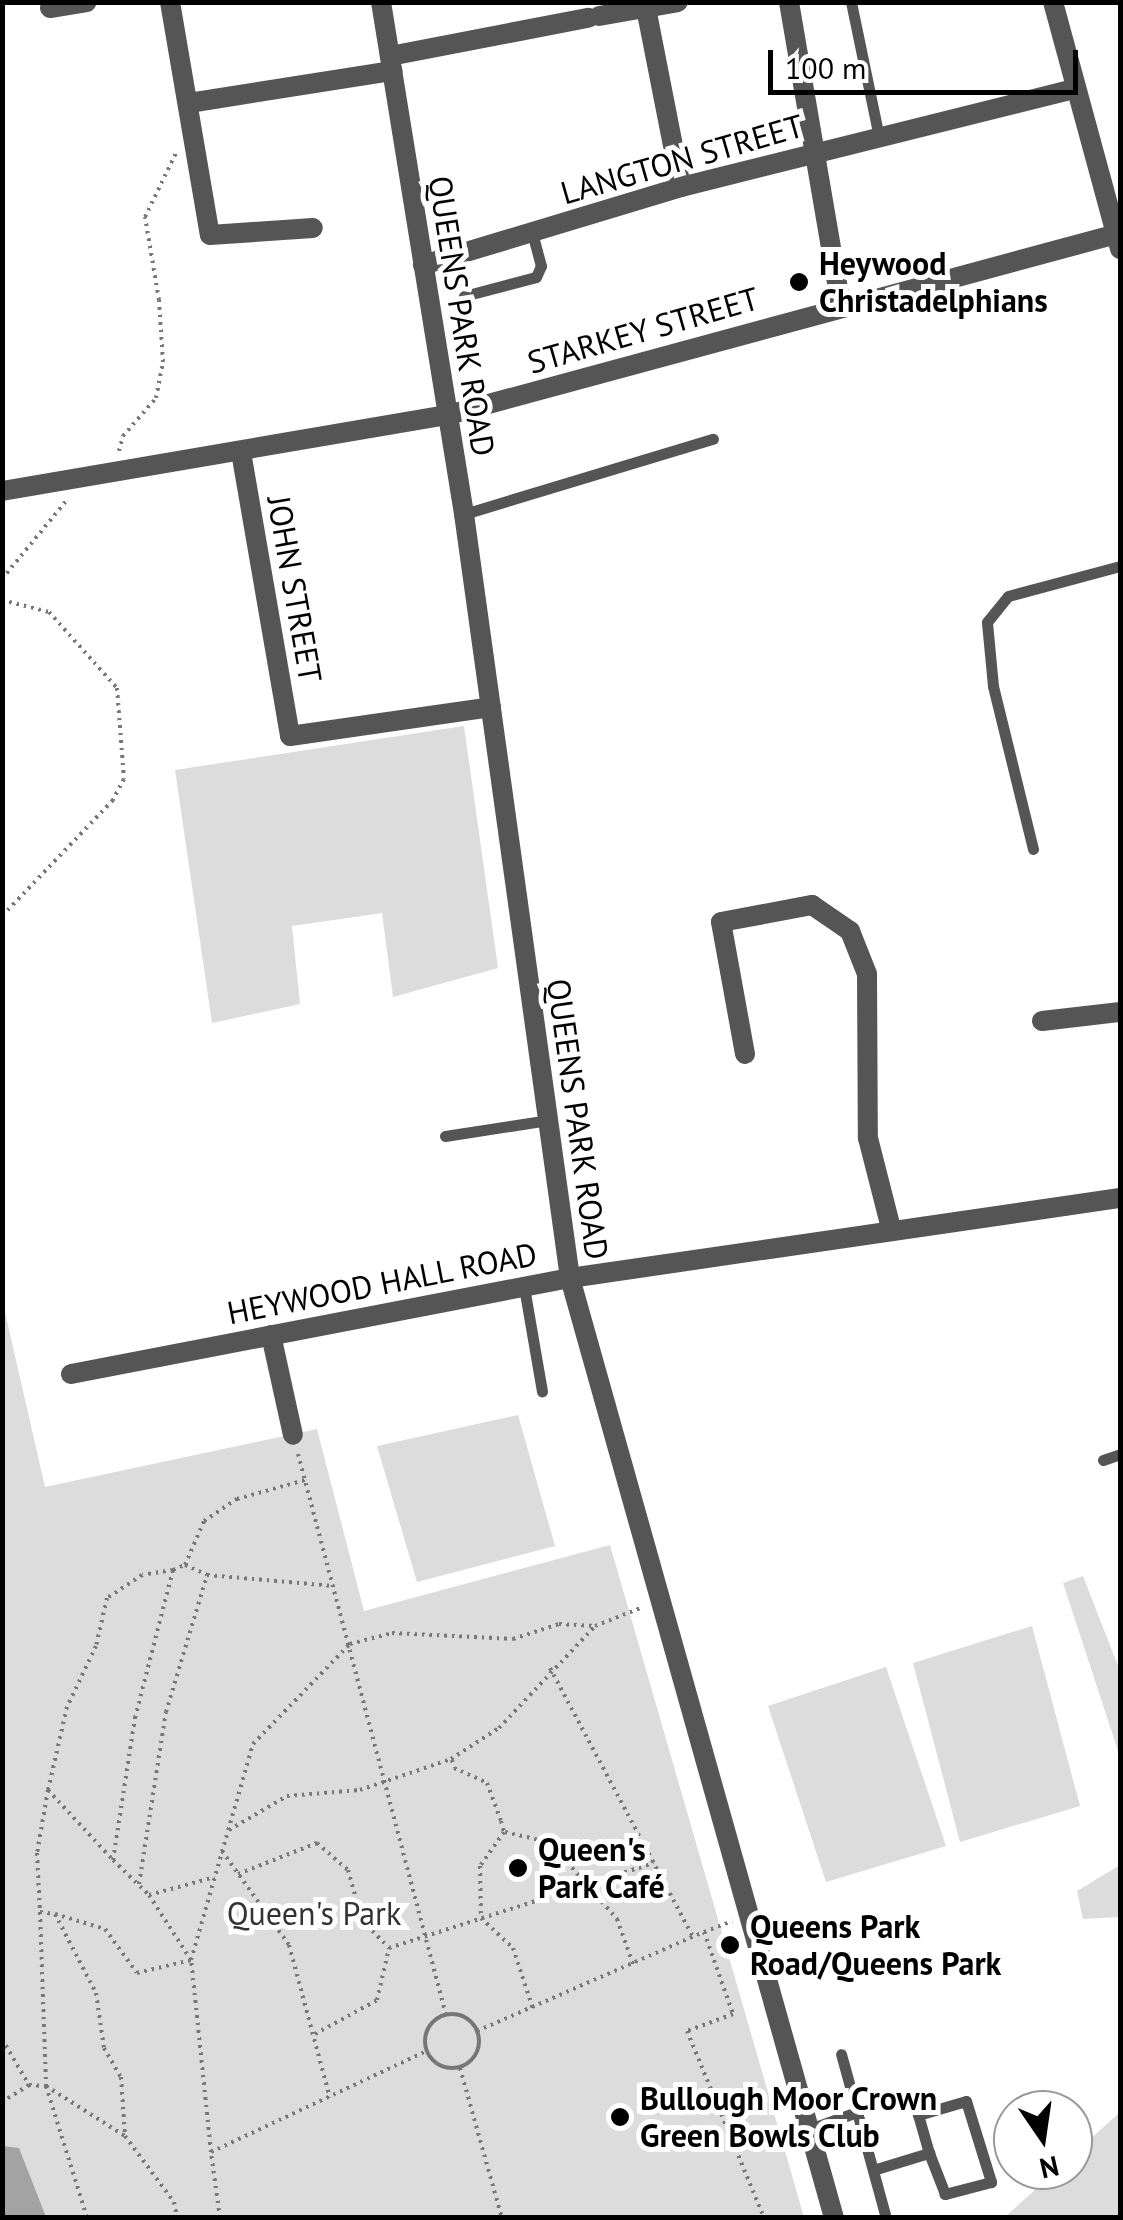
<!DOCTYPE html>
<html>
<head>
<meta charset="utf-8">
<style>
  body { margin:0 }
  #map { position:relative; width:1123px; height:2220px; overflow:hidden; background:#fff; font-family:"PT Sans",sans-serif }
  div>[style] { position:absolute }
  .green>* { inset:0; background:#dcdcdc }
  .water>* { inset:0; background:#a3a3a3 }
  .path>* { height:4px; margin-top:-2px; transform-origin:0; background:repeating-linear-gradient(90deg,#777 0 2.5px,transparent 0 7.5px) }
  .path>.ring { margin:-2px; padding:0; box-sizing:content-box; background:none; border:4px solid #777; border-radius:50% }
  .service>* { height:11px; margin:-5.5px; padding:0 5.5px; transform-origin:5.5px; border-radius:5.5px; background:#555 }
  .minor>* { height:20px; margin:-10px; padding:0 10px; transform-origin:10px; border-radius:10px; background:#555 }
  .tertiary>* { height:20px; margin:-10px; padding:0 10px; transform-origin:10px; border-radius:10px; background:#555 }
  .dots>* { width:28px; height:28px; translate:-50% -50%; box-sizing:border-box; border:5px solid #fff; border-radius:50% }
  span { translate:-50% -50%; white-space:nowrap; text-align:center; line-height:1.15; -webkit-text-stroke:10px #fff; paint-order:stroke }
  .street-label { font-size:32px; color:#000 }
  .poi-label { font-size:32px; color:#000; font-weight:700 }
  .left { translate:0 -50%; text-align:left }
  .park-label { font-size:32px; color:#333 }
  .frame { position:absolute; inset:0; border:5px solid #000; pointer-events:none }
  .north { position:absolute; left:993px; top:2090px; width:100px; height:100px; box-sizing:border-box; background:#fff; border:2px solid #999; border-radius:50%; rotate:167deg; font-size:28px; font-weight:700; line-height:40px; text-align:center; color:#000 }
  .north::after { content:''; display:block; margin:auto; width:35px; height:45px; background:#000; clip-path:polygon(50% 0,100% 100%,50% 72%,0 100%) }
  .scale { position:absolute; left:768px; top:50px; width:310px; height:45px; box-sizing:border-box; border:5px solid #000; border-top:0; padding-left:12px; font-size:30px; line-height:35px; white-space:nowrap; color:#000; -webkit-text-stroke:8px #fff; paint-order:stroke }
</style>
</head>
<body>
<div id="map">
  <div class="green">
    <i style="clip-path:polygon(464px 726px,498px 968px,393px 997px,382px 913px,292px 926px,300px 1004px,212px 1023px,175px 770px)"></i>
    <i style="clip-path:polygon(2px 1299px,45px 1487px,317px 1429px,364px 1611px,610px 1545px,804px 2217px,3px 2217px)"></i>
    <i style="clip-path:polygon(518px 1415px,555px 1546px,417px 1582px,377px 1446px)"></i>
    <i style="clip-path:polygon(1083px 1576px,1120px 1671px,1120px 1757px,1063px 1583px)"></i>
    <i style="clip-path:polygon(1032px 1626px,1080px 1806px,960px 1842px,913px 1663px)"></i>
    <i style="clip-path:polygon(886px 1667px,946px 1846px,826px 1882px,768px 1706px)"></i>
    <i style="clip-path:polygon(1120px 1865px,1120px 1917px,1083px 1919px,1077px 1891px)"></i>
    <i style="clip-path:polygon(1120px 2112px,1120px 2217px,1005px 2217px,1057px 2170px,1073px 2170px,1073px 2155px)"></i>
  </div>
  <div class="water">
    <i style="clip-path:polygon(3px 2146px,19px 2148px,46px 2217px,3px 2217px)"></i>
  </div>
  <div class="path">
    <i style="left:119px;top:451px;width:16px;rotate:-75deg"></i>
    <i style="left:123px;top:436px;width:50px;rotate:-49deg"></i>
    <i style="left:156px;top:398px;width:37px;rotate:-79deg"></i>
    <i style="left:163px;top:362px;width:62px;rotate:-93.7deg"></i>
    <i style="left:159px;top:300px;width:84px;rotate:-99.6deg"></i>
    <i style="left:145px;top:217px;width:71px;rotate:-64.2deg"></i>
    <i style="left:2px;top:579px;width:101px;rotate:-50.6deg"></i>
    <i style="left:2px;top:600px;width:49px;rotate:14.3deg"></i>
    <i style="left:49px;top:612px;width:102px;rotate:48.2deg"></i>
    <i style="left:117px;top:688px;width:91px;rotate:85.6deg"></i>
    <i style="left:124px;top:779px;width:24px;rotate:118deg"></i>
    <i style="left:113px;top:800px;width:161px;rotate:133.7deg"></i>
    <i style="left:298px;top:1454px;width:580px;rotate:75.22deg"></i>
    <i style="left:185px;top:1565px;width:24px;rotate:24deg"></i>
    <i style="left:173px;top:1570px;width:31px;rotate:171deg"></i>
    <i style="left:142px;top:1575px;width:42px;rotate:146.7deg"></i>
    <i style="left:107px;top:1598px;width:49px;rotate:102.9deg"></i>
    <i style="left:96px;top:1646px;width:68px;rotate:115.4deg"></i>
    <i style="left:67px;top:1707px;width:85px;rotate:102.9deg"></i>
    <i style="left:48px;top:1790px;width:96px;rotate:47.1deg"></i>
    <i style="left:113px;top:1860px;width:144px;rotate:-81.2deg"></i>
    <i style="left:135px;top:1718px;width:153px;rotate:-75.6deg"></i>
    <i style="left:173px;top:1570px;width:13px;rotate:-23deg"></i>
    <i style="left:185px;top:1565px;width:48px;rotate:-66.6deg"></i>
    <i style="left:204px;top:1521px;width:40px;rotate:-34deg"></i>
    <i style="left:237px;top:1499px;width:71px;rotate:-15.6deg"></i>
    <i style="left:550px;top:1668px;width:305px;rotate:62deg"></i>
    <i style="left:452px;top:1760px;width:8px;rotate:76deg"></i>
    <i style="left:454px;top:1768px;width:36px;rotate:24deg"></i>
    <i style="left:487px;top:1783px;width:40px;rotate:69.8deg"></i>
    <i style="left:501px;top:1821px;width:11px;rotate:75deg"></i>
    <i style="left:504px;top:1832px;width:42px;rotate:125.2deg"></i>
    <i style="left:480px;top:1866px;width:52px;rotate:88.9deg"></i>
    <i style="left:481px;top:1918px;width:44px;rotate:43.2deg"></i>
    <i style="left:513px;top:1948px;width:64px;rotate:71.8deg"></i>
    <i style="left:48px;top:1790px;width:64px;rotate:99.9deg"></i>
    <i style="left:37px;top:1853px;width:59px;rotate:87.1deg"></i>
    <i style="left:40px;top:1912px;width:15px;rotate:8deg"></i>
    <i style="left:55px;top:1914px;width:89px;rotate:62.6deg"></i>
    <i style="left:96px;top:1993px;width:56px;rotate:81.7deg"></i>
    <i style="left:104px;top:2048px;width:34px;rotate:60deg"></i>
    <i style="left:121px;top:2077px;width:59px;rotate:86.1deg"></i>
    <i style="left:125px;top:2136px;width:82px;rotate:53.4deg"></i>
    <i style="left:174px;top:2202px;width:16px;rotate:79deg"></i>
    <i style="left:229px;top:1830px;width:67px;rotate:-30.4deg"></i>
    <i style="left:287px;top:1796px;width:73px;rotate:-4.7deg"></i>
    <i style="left:360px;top:1790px;width:96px;rotate:-18.8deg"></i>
    <i style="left:451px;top:1759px;width:57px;rotate:-32.9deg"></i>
    <i style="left:499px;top:1728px;width:140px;rotate:-46.7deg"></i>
    <i style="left:595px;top:1626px;width:52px;rotate:-21.6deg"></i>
    <i style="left:505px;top:1832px;width:39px;rotate:13deg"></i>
    <i style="left:543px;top:1841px;width:32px;rotate:41deg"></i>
    <i style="left:567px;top:1862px;width:76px;rotate:48.7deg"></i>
    <i style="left:617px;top:1919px;width:48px;rotate:70.4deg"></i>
    <i style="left:222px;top:1851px;width:115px;rotate:54.5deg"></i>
    <i style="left:289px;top:1945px;width:158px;rotate:75deg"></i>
    <i style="left:113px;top:1860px;width:50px;rotate:44.2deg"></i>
    <i style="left:238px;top:1874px;width:85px;rotate:-21.4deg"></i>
    <i style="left:317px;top:1843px;width:41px;rotate:41.1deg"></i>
    <i style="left:348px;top:1870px;width:52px;rotate:74.4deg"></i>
    <i style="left:362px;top:1920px;width:39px;rotate:46deg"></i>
    <i style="left:389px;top:1948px;width:278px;rotate:-17.8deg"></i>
    <i style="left:139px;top:1884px;width:174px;rotate:-81.1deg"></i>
    <i style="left:166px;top:1712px;width:143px;rotate:-73.3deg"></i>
    <i style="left:207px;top:1575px;width:127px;rotate:5deg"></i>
    <i style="left:40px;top:1912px;width:174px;rotate:88deg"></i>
    <i style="left:46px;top:2086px;width:93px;rotate:32.3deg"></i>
    <i style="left:55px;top:1914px;width:52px;rotate:16.7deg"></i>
    <i style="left:105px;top:1929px;width:54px;rotate:54deg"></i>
    <i style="left:137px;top:1973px;width:56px;rotate:-13.5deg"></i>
    <i style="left:191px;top:1960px;width:225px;rotate:-74deg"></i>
    <i style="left:253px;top:1744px;width:139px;rotate:-45.9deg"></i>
    <i style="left:350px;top:1644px;width:43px;rotate:-14.7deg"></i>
    <i style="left:392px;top:1633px;width:121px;rotate:2.8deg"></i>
    <i style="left:513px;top:1639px;width:48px;rotate:-18.1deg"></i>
    <i style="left:559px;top:1624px;width:36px;rotate:3deg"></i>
    <i style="left:704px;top:1932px;width:30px;rotate:-21deg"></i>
    <i class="ring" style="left:425px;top:2014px;width:50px;height:50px"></i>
    <i style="left:477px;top:2031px;width:248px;rotate:-23.6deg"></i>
    <i style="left:704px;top:1932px;width:87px;rotate:70.5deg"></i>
    <i style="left:733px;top:2014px;width:49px;rotate:159.7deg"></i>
    <i style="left:687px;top:2031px;width:202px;rotate:67.6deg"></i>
    <i style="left:315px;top:2034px;width:71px;rotate:-28.7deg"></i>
    <i style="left:377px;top:2000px;width:53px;rotate:-77deg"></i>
    <i style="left:2px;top:2039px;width:53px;rotate:59.6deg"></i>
    <i style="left:29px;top:2085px;width:32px;rotate:148deg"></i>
    <i style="left:460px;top:2068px;width:156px;rotate:74.4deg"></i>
    <i style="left:29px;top:2085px;width:17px;rotate:3deg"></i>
    <i style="left:46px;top:2086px;width:138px;rotate:72.7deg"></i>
    <i style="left:211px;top:2152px;width:193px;rotate:-95.9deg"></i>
    <i style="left:191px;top:1960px;width:77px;rotate:-122.9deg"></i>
    <i style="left:149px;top:1895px;width:68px;rotate:-15.3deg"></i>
    <i style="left:220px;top:2218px;width:67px;rotate:-97.8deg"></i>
    <i style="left:211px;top:2152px;width:238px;rotate:-25.1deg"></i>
  </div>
  <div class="service">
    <i style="left:851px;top:2px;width:138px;rotate:78.3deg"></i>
    <i style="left:464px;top:296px;width:74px;rotate:-14.8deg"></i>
    <i style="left:536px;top:277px;width:12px;rotate:-66deg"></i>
    <i style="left:541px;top:266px;width:34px;rotate:-105deg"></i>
    <i style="left:464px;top:514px;width:260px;rotate:-16.8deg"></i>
    <i style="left:1033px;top:849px;width:168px;rotate:-103.8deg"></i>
    <i style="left:993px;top:686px;width:64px;rotate:-95.4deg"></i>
    <i style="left:987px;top:622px;width:33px;rotate:-51deg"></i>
    <i style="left:1008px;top:596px;width:116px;rotate:-15deg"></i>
    <i style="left:445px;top:1136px;width:104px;rotate:-8.8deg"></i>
    <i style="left:524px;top:1287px;width:106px;rotate:80.2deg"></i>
    <i style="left:1103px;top:1460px;width:18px;rotate:-19deg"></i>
    <i style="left:857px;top:2112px;width:110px;rotate:74.7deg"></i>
    <i style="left:807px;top:2130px;width:53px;rotate:-19.8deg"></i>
    <i style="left:857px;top:2112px;width:60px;rotate:-105.4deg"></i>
    <i style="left:873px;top:2170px;width:59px;rotate:-16.9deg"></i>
    <i style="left:929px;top:2153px;width:40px;rotate:-106deg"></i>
    <i style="left:918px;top:2115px;width:50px;rotate:-16.3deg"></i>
    <i style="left:966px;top:2101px;width:85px;rotate:72.8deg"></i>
    <i style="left:991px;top:2182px;width:48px;rotate:165.4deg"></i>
    <i style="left:945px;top:2194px;width:44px;rotate:-111.3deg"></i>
  </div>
  <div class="minor">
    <i style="left:170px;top:2px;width:236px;rotate:80.3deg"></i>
    <i style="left:210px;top:235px;width:103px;rotate:-3.9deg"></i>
    <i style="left:789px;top:2px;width:308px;rotate:80.3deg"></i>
    <i style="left:50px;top:8px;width:37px;rotate:-9deg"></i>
    <i style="left:646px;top:8px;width:182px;rotate:78.9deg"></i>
    <i style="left:599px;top:16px;width:80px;rotate:-10deg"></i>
    <i style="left:390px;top:56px;width:202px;rotate:-10.9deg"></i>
    <i style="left:189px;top:103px;width:206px;rotate:-9deg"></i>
    <i style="left:423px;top:265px;width:270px;rotate:-16.8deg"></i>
    <i style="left:681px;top:187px;width:406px;rotate:-14deg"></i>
    <i style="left:241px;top:452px;width:288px;rotate:80.2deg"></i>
    <i style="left:290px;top:736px;width:203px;rotate:-8.2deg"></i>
    <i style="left:2px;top:491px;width:452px;rotate:-9.7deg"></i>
    <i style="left:448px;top:415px;width:696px;rotate:-15.15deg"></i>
    <i style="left:1042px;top:1021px;width:79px;rotate:-6.6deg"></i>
    <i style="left:745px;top:1054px;width:134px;rotate:-100.3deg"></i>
    <i style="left:721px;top:922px;width:93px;rotate:-10.6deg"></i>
    <i style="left:812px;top:905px;width:46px;rotate:34.4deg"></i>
    <i style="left:850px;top:931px;width:46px;rotate:68.4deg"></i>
    <i style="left:867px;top:974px;width:164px;rotate:89.7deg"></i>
    <i style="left:868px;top:1138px;width:93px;rotate:75.7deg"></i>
    <i style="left:271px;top:1335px;width:102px;rotate:77.6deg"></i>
    <i style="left:71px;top:1374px;width:508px;rotate:-10.89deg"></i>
    <i style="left:570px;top:1278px;width:556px;rotate:-8.28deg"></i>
  </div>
  <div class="tertiary">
    <i style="left:381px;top:2px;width:519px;rotate:80.79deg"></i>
    <i style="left:464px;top:514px;width:771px;rotate:82.1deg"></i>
    <i style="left:570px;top:1278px;width:976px;rotate:74.31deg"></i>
    <i style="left:1053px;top:2px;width:256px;rotate:74.8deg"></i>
  </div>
  <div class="dots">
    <i style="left:799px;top:282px;background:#000"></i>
    <i style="left:518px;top:1868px;background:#000"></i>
    <i style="left:730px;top:1945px;background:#000"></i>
    <i style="left:620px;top:2117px;background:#000"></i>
  </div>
  <div class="street-label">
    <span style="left:682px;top:159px;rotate:-16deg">LANGTON STREET</span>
    <span style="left:462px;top:316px;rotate:81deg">QUEENS PARK ROAD</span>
    <span style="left:643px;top:330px;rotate:-16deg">STARKEY STREET</span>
    <span style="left:295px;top:589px;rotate:80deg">JOHN STREET</span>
    <span style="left:578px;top:1119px;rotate:82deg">QUEENS PARK ROAD</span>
    <span style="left:382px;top:1283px;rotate:-11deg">HEYWOOD HALL ROAD</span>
  </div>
  <div class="poi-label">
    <span class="left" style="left:819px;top:282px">Heywood<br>Christadelphians</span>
    <span class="left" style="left:538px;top:1868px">Queen's<br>Park Café</span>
    <span class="left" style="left:750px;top:1945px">Queens Park<br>Road/Queens Park</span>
    <span class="left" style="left:640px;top:2117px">Bullough Moor Crown<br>Green Bowls Club</span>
  </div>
  <div class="park-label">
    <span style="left:314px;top:1913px">Queen's Park</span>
  </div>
  <div class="frame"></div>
  <div class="north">N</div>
  <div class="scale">100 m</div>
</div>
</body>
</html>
